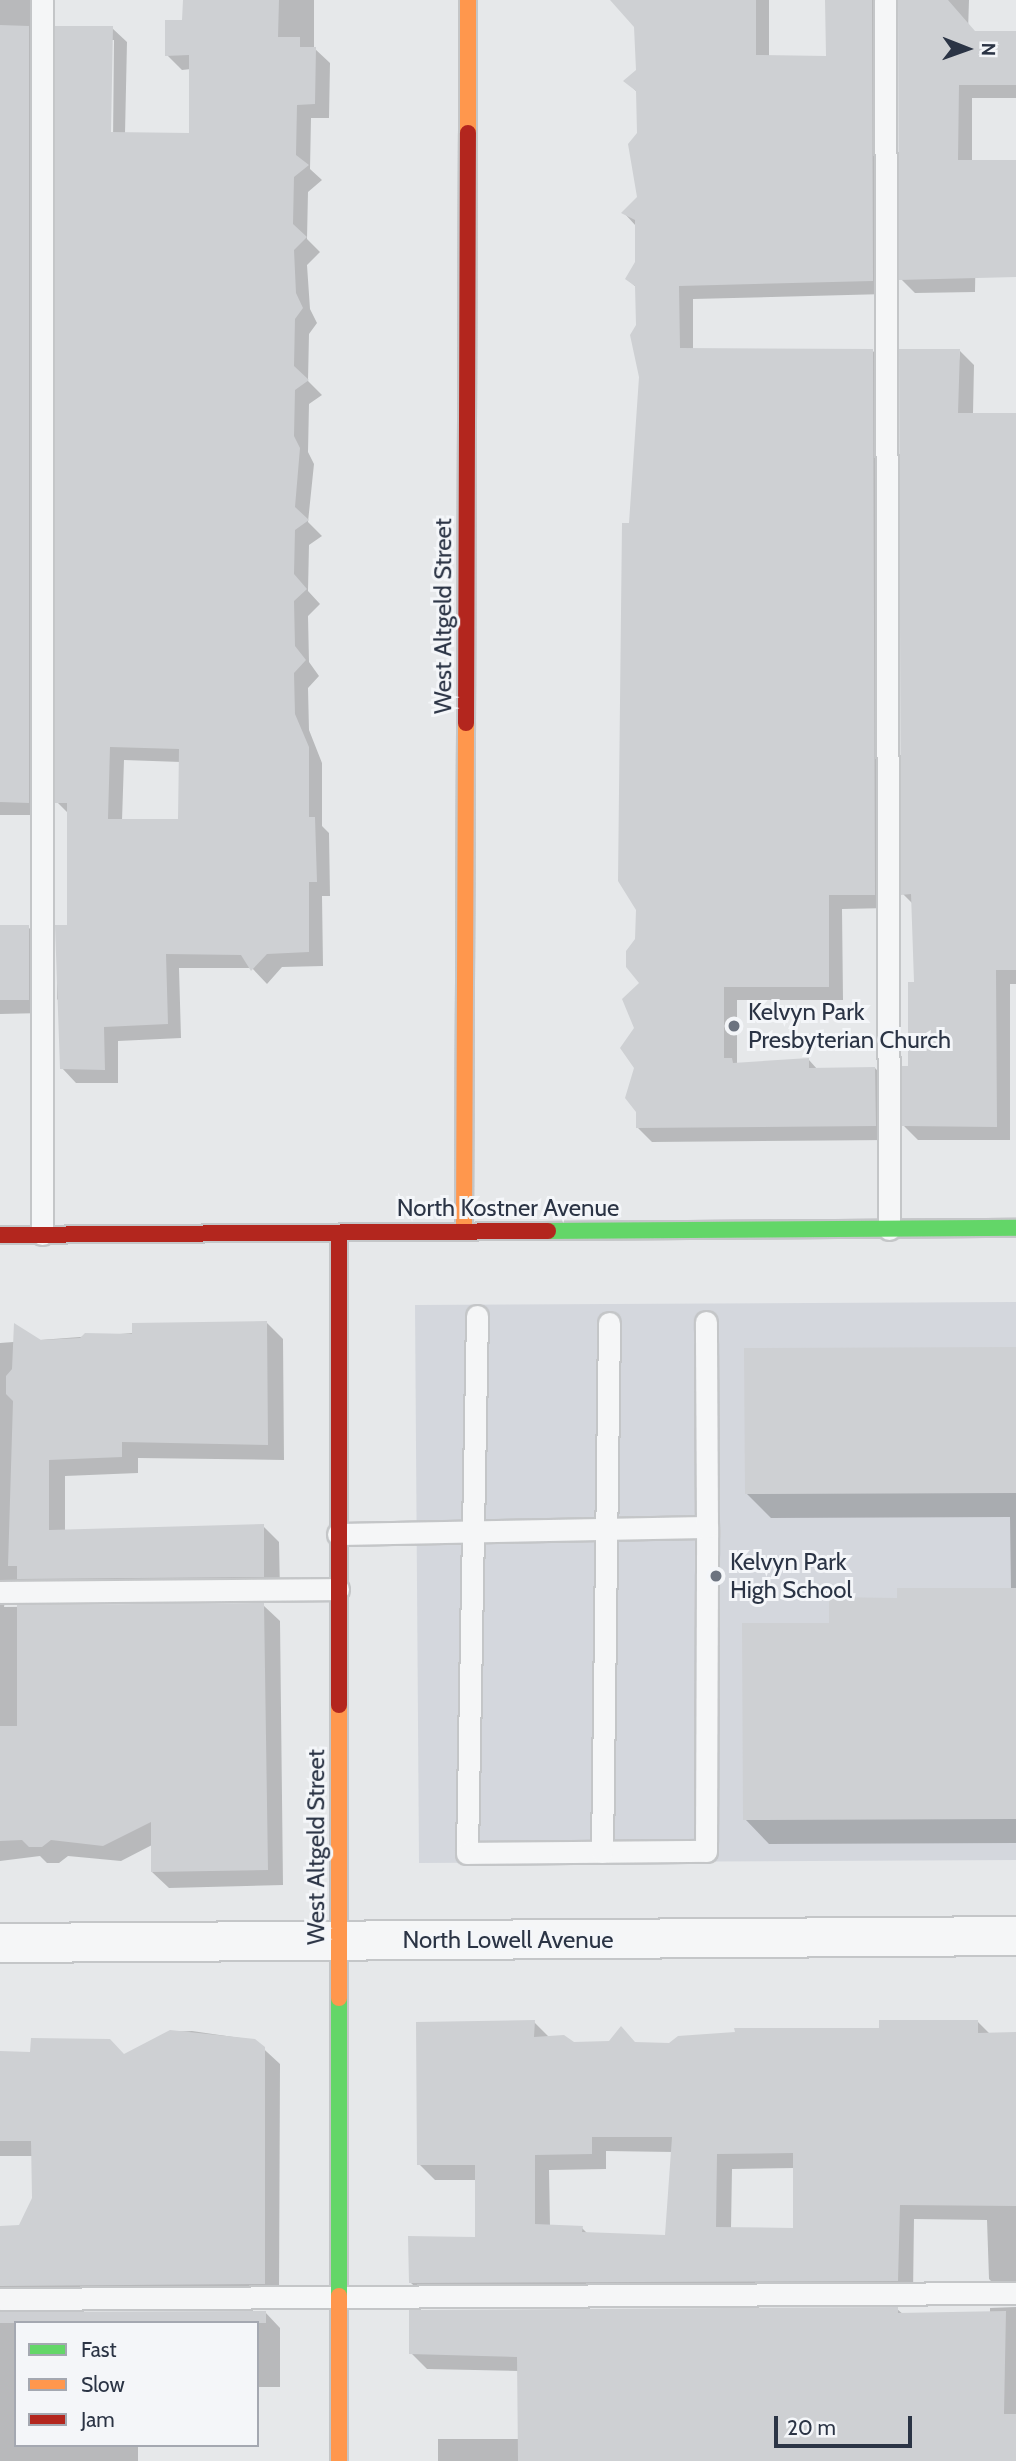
<!DOCTYPE html>
<html>
<head>
<meta charset="utf-8">
<style>
  body { margin:0 }
  #map { position:relative; width:1016px; height:2461px; overflow:hidden; background:#e6e8ea; font-family:Cabin,sans-serif }
  div>[style] { position:absolute }
  .built>* { inset:0; background:#d4d7dd }
  .shadow>* { inset:0; background:#0003 }
  .building>* { inset:0; background:#ced0d3 }
  .roads { filter:drop-shadow(2px 0 #c4c6c8) drop-shadow(-2px 0 #c4c6c8) drop-shadow(0 2px #c4c6c8) drop-shadow(0 -2px #c4c6c8) }
  .lane>* { height:21px; margin:-10.5px; padding:0 10.5px; transform-origin:10.5px; border-radius:10.5px; background:#f5f6f7 }
  .street>* { height:38px; margin:-19px; padding:0 19px; transform-origin:19px; border-radius:19px; background:#f5f6f7 }
  .fast>* { height:16px; margin:-8px; padding:0 8px; transform-origin:8px; border-radius:8px; background:#63d668 }
  .slow>* { height:16px; margin:-8px; padding:0 8px; transform-origin:8px; border-radius:8px; background:#ff974d }
  .jam>* { height:16px; margin:-8px; padding:0 8px; transform-origin:8px; border-radius:8px; background:#b3261e }
  .dots>* { width:19px; height:19px; translate:-50% -50%; box-sizing:border-box; border:4px solid #f4f6f9; border-radius:50% }
  span { translate:-50% -50%; white-space:nowrap; text-align:center; line-height:1.15; -webkit-text-stroke:6px #f4f6f9; paint-order:stroke }
  .street-label { font-size:24px; color:#2b3445 }
  .poi-label { font-size:24px; color:#2b3445 }
  .left { translate:0 -50%; text-align:left }
  .legend { position:absolute; left:14px; top:2321px; width:245px; height:126px; box-sizing:border-box; background:#f4f6f9; border:2px solid #a4a8b1; margin:0; padding:9px 12px; list-style:none; font-size:21px; color:#2b3445 }
  .legend li { display:flex; align-items:center; gap:14px; height:35px }
  .legend b { width:35px; border:2px solid #a4a8b1 }
  .north { position:absolute; left:932px; top:14px; width:70px; height:70px; -webkit-text-stroke:5px #f4f6f9; paint-order:stroke; rotate:91deg; font-size:19px; font-weight:700; line-height:28px; text-align:center; color:#2b3445 }
  .north::after { content:''; display:block; margin:auto; width:24px; height:32px; background:#2b3445; clip-path:polygon(50% 0,100% 100%,50% 72%,0 100%) }
  .scale { position:absolute; left:774px; top:2416px; width:138px; height:32px; box-sizing:border-box; border:4px solid #2b3445; border-top:0; padding-left:9px; font-size:21px; line-height:24px; white-space:nowrap; color:#2b3445; -webkit-text-stroke:5px #f4f6f9; paint-order:stroke }
</style>
</head>
<body>
<div id="map">
  <div class="built">
    <i style="clip-path:polygon(1016px 1302px,1016px 1860px,419px 1863px,415px 1305px)"></i>
  </div>
  <div class="shadow">
    <i style="clip-path:polygon(0 0,33px 0,41px 815px,0 815px)"></i>
    <i style="clip-path:polygon(evenodd,184px 0,314px 0,314px 48px,330px 63px,329px 118px,311px 118px,310px 169px,322px 180px,308px 192px,307px 239px,320px 252px,307px 265px,310px 309px,317px 323px,309px 334px,308px 381px,322px 395px,309px 404px,308px 452px,314px 464px,308px 522px,322px 536px,309px 545px,308px 591px,320px 604px,308px 616px,309px 662px,319px 676px,308px 688px,309px 730px,322px 763px,322px 826px,329px 833px,330px 896px,322px 896px,323px 966px,282px 967px,267px 984px,252px 968px,179px 968px,181px 1038px,118px 1041px,118px 1083px,76px 1083px,62px 1068px,61px 1003px,57px 999px,57px 927px,69px 926px,69px 814px,57px 802px,57px 27px,112px 28px,127px 42px,125px 134px,191px 135px,191px 69px,182px 70px,167px 55px,167px 22px,184px 22px,184px 0,111px 40px,114px 40px,113px 141px,109px 141px,111px 40px,184px 0,124px 760px,181px 762px,180px 820px,122px 821px,124px 760px)"></i>
    <i style="clip-path:polygon(635px 0,769px 0,769px 57px,828px 57px,827px 0,969px 0,968px 32px,1016px 32px,1016px 98px,972px 98px,972px 170px,977px 176px,975px 292px,915px 293px,901px 279px,900px 0,892px 3px,886px 294px,693px 299px,693px 350px,872px 350px,886px 365px,888px 908px,842px 909px,843px 1000px,737px 1000px,737px 1064px,809px 1060px,818px 1070px,875px 1068px,889px 1083px,889px 1140px,652px 1142px,638px 1128px,636px 1028px,641px 983px,630px 524px,641px 377px,637px 288px,627px 279px,637px 262px,636px 226px,624px 213px,638px 198px,638px 93px,626px 81px,638px 71px)"></i>
    <i style="clip-path:polygon(960px 351px,974px 365px,973px 414px,1016px 415px,1016px 984px,1010px 984px,1010px 1140px,918px 1140px,904px 1126px,916px 984px,913px 904px,903px 894px)"></i>
    <i style="clip-path:polygon(0 927px,28px 927px,43px 941px,43px 1013px,0 1014px)"></i>
    <i style="clip-path:polygon(267px 1323px,283px 1339px,284px 1460px,138px 1458px,138px 1473px,65px 1476px,65px 1531px,263px 1526px,279px 1542px,280px 1592px,5px 1601px,4px 1607px,263px 1605px,280px 1621px,283px 1885px,169px 1888px,152px 1872px,152px 1845px,121px 1861px,68px 1856px,59px 1863px,47px 1863px,40px 1856px,0 1861px,0 1343px)"></i>
    <i style="clip-path:polygon(1016px 1348px,1016px 1843px,769px 1844px,745px 1819px,899px 1599px,1011px 1589px,1010px 1517px,771px 1518px,747px 1494px)"></i>
    <i style="clip-path:polygon(evenodd,534px 2022px,550px 2038px,574px 2044px,670px 2045px,978px 2022px,990px 2034px,1016px 2034px,1016px 2295px,1005px 2295px,989px 2279px,987px 2220px,914px 2219px,913px 2295px,427px 2298px,411px 2283px,476px 2239px,476px 2180px,435px 2180px,419px 2164px,534px 2022px,606px 2151px,673px 2152px,667px 2237px,588px 2234px,582px 2228px,550px 2226px,549px 2170px,606px 2169px,606px 2151px,534px 2022px,795px 2168px,795px 2229px,731px 2229px,732px 2169px,795px 2168px)"></i>
    <i style="clip-path:polygon(192px 2031px,254px 2040px,280px 2064px,279px 2299px,3px 2309px,3px 2314px,265px 2312px,280px 2328px,280px 2387px,257px 2387px,257px 2323px,16px 2323px,16px 2445px,138px 2445px,138px 2461px,0 2461px,0 2227px,20px 2227px,34px 2198px,33px 2156px,0 2156px,0 2053px,124px 2056px,170px 2032px)"></i>
    <i style="clip-path:polygon(1016px 2307px,1016px 2461px,438px 2461px,438px 2439px,519px 2439px,519px 2371px,427px 2369px,411px 2353px,897px 2309px,904px 2315px,990px 2313px,990px 2308px)"></i>
  </div>
  <div class="building">
    <i style="clip-path:polygon(evenodd,183px 0,279px 0,278px 37px,300px 37px,300px 47px,316px 47px,315px 104px,297px 105px,296px 155px,309px 165px,294px 177px,293px 224px,307px 237px,294px 250px,296px 293px,303px 308px,295px 319px,294px 366px,309px 380px,295px 390px,294px 436px,300px 448px,295px 507px,309px 520px,295px 530px,294px 574px,307px 589px,294px 601px,295px 646px,306px 660px,294px 673px,295px 714px,309px 747px,309px 817px,315px 817px,317px 882px,309px 882px,309px 952px,267px 954px,251px 971px,241px 955px,166px 954px,168px 1024px,104px 1027px,105px 1070px,60px 1069px,55px 925px,67px 925px,67px 803px,55px 803px,55px 26px,113px 26px,111px 132px,189px 133px,189px 55px,165px 56px,165px 20px,182px 20px,183px 0,110px 747px,179px 749px,178px 819px,108px 819px,110px 747px)"></i>
    <i style="clip-path:polygon(610px 0,756px 0,756px 55px,826px 56px,825px 0,872px 0,873px 281px,679px 286px,680px 348px,873px 349px,875px 895px,829px 895px,829px 987px,724px 987px,724px 1058px,732px 1058px,733px 1063px,809px 1058px,809px 1068px,875px 1067px,876px 1126px,636px 1128px,636px 1112px,625px 1098px,634px 1068px,620px 1048px,634px 1028px,622px 999px,639px 983px,626px 967px,626px 951px,635px 939px,636px 910px,618px 881px,622px 523px,629px 523px,639px 377px,630px 335px,636px 325px,635px 286px,625px 279px,635px 262px,635px 220px,621px 213px,637px 197px,628px 144px,637px 133px,636px 91px,623px 81px,636px 70px,634px 27px)"></i>
    <i style="clip-path:polygon(898px 0,948px 0,975px 31px,1016px 31px,1016px 85px,959px 85px,958px 160px,1016px 160px,1016px 277px,899px 280px)"></i>
    <i style="clip-path:polygon(0 25px,29px 26px,29px 803px,0 802px)"></i>
    <i style="clip-path:polygon(899px 349px,960px 349px,958px 413px,1016px 413px,1016px 970px,996px 970px,997px 1127px,902px 1126px,902px 1066px,908px 1066px,908px 982px,914px 982px,911px 894px,901px 895px)"></i>
    <i style="clip-path:polygon(0 925px,29px 925px,29px 1000px,0 1000px)"></i>
    <i style="clip-path:polygon(267px 1321px,268px 1445px,122px 1442px,122px 1457px,49px 1460px,49px 1530px,264px 1524px,264px 1577px,17px 1579px,17px 1566px,8px 1566px,13px 1401px,6px 1394px,6px 1376px,12px 1369px,14px 1323px,41px 1340px,80px 1338px,85px 1333px,132px 1334px,132px 1323px)"></i>
    <i style="clip-path:polygon(1016px 1347px,1016px 1493px,745px 1494px,744px 1348px)"></i>
    <i style="clip-path:polygon(897px 1588px,1016px 1588px,1016px 1819px,743px 1820px,742px 1623px,829px 1623px,829px 1597px,897px 1598px)"></i>
    <i style="clip-path:polygon(264px 1603px,268px 1870px,151px 1872px,151px 1822px,103px 1846px,51px 1840px,42px 1847px,29px 1847px,22px 1840px,0 1841px,0 1726px,17px 1726px,17px 1605px)"></i>
    <i style="clip-path:polygon(evenodd,535px 2020px,534px 2037px,564px 2035px,574px 2042px,609px 2041px,621px 2026px,635px 2042px,669px 2043px,678px 2036px,735px 2032px,734px 2028px,879px 2028px,879px 2020px,978px 2020px,978px 2033px,1016px 2032px,1016px 2206px,900px 2205px,898px 2281px,409px 2283px,408px 2236px,475px 2237px,475px 2165px,417px 2165px,416px 2022px,535px 2020px,592px 2137px,672px 2137px,665px 2235px,582px 2232px,583px 2226px,535px 2224px,535px 2155px,592px 2154px,592px 2137px,535px 2020px,793px 2153px,793px 2228px,716px 2227px,717px 2154px,793px 2153px)"></i>
    <i style="clip-path:polygon(170px 2030px,255px 2039px,265px 2047px,265px 2284px,0 2286px,0 2226px,19px 2225px,32px 2198px,31px 2141px,0 2141px,0 2051px,30px 2052px,31px 2038px,110px 2039px,124px 2054px)"></i>
    <i style="clip-path:polygon(898px 2307px,898px 2313px,1006px 2311px,1004px 2414px,1016px 2414px,1016px 2461px,518px 2461px,517px 2357px,409px 2354px,409px 2310px)"></i>
    <i style="clip-path:polygon(266px 2311px,266px 2323px,0 2323px,0 2312px)"></i>
  </div>
  <div class="roads">
    <div class="lane">
      <i style="left:885px;top:0;width:1229px;rotate:89.81deg"></i>
      <i style="left:42px;top:1234px;width:1234px;rotate:-90deg"></i>
      <i style="left:477px;top:1316px;width:537px;rotate:91.07deg"></i>
      <i style="left:467px;top:1853px;width:239px;rotate:-0.5deg"></i>
      <i style="left:706px;top:1851px;width:324px;rotate:-89.8deg"></i>
      <i style="left:338px;top:1534px;width:369px;rotate:-1.1deg"></i>
      <i style="left:707px;top:1527px;width:205px;rotate:-90.3deg"></i>
      <i style="left:0;top:1592px;width:338px;rotate:-0.5deg"></i>
      <i style="left:602px;top:1852px;width:529px;rotate:-89.24deg"></i>
      <i style="left:0;top:2299px;width:1016px;rotate:-0.34deg"></i>
    </div>
    <div class="street">
      <i style="left:0;top:1943px;width:1016px;rotate:-0.39deg"></i>
    </div>
    <div class="fast">
      <i style="left:548px;top:1231px;width:468px;rotate:-0.4deg"></i>
      <i style="left:339px;top:1998px;width:298px;rotate:90deg"></i>
    </div>
    <div class="slow">
      <i style="left:468px;top:133px;width:133px;rotate:-90deg"></i>
      <i style="left:464px;top:1231px;width:508px;rotate:-89.77deg"></i>
      <i style="left:339px;top:1705px;width:293px;rotate:90deg"></i>
      <i style="left:339px;top:2296px;width:165px;rotate:90deg"></i>
    </div>
    <div class="jam">
      <i style="left:466px;top:723px;width:590px;rotate:-89.81deg"></i>
      <i style="left:339px;top:1233px;width:472px;rotate:90deg"></i>
      <i style="left:0;top:1235px;width:548px;rotate:-0.42deg"></i>
    </div>
  </div>
  <div class="dots">
    <i style="left:734px;top:1026px;background:#6c737f"></i>
    <i style="left:716px;top:1576px;background:#6c737f"></i>
  </div>
  <div class="street-label">
    <span style="left:443px;top:616px;rotate:-90deg">West Altgeld Street</span>
    <span style="left:508px;top:1208px">North Kostner Avenue</span>
    <span style="left:316px;top:1847px;rotate:-90deg">West Altgeld Street</span>
    <span style="left:508px;top:1940px">North Lowell Avenue</span>
  </div>
  <div class="poi-label">
    <span class="left" style="left:748px;top:1026px">Kelvyn Park<br>Presbyterian Church</span>
    <span class="left" style="left:730px;top:1576px">Kelvyn Park<br>High School</span>
  </div>
  <ul class="legend">
  <li><b style="height:9px;background:#63d668"></b>Fast</li>
  <li><b style="height:9px;background:#ff974d"></b>Slow</li>
  <li><b style="height:9px;background:#b3261e"></b>Jam</li>
  </ul>
  <div class="north">N</div>
  <div class="scale">20 m</div>
</div>
</body>
</html>
